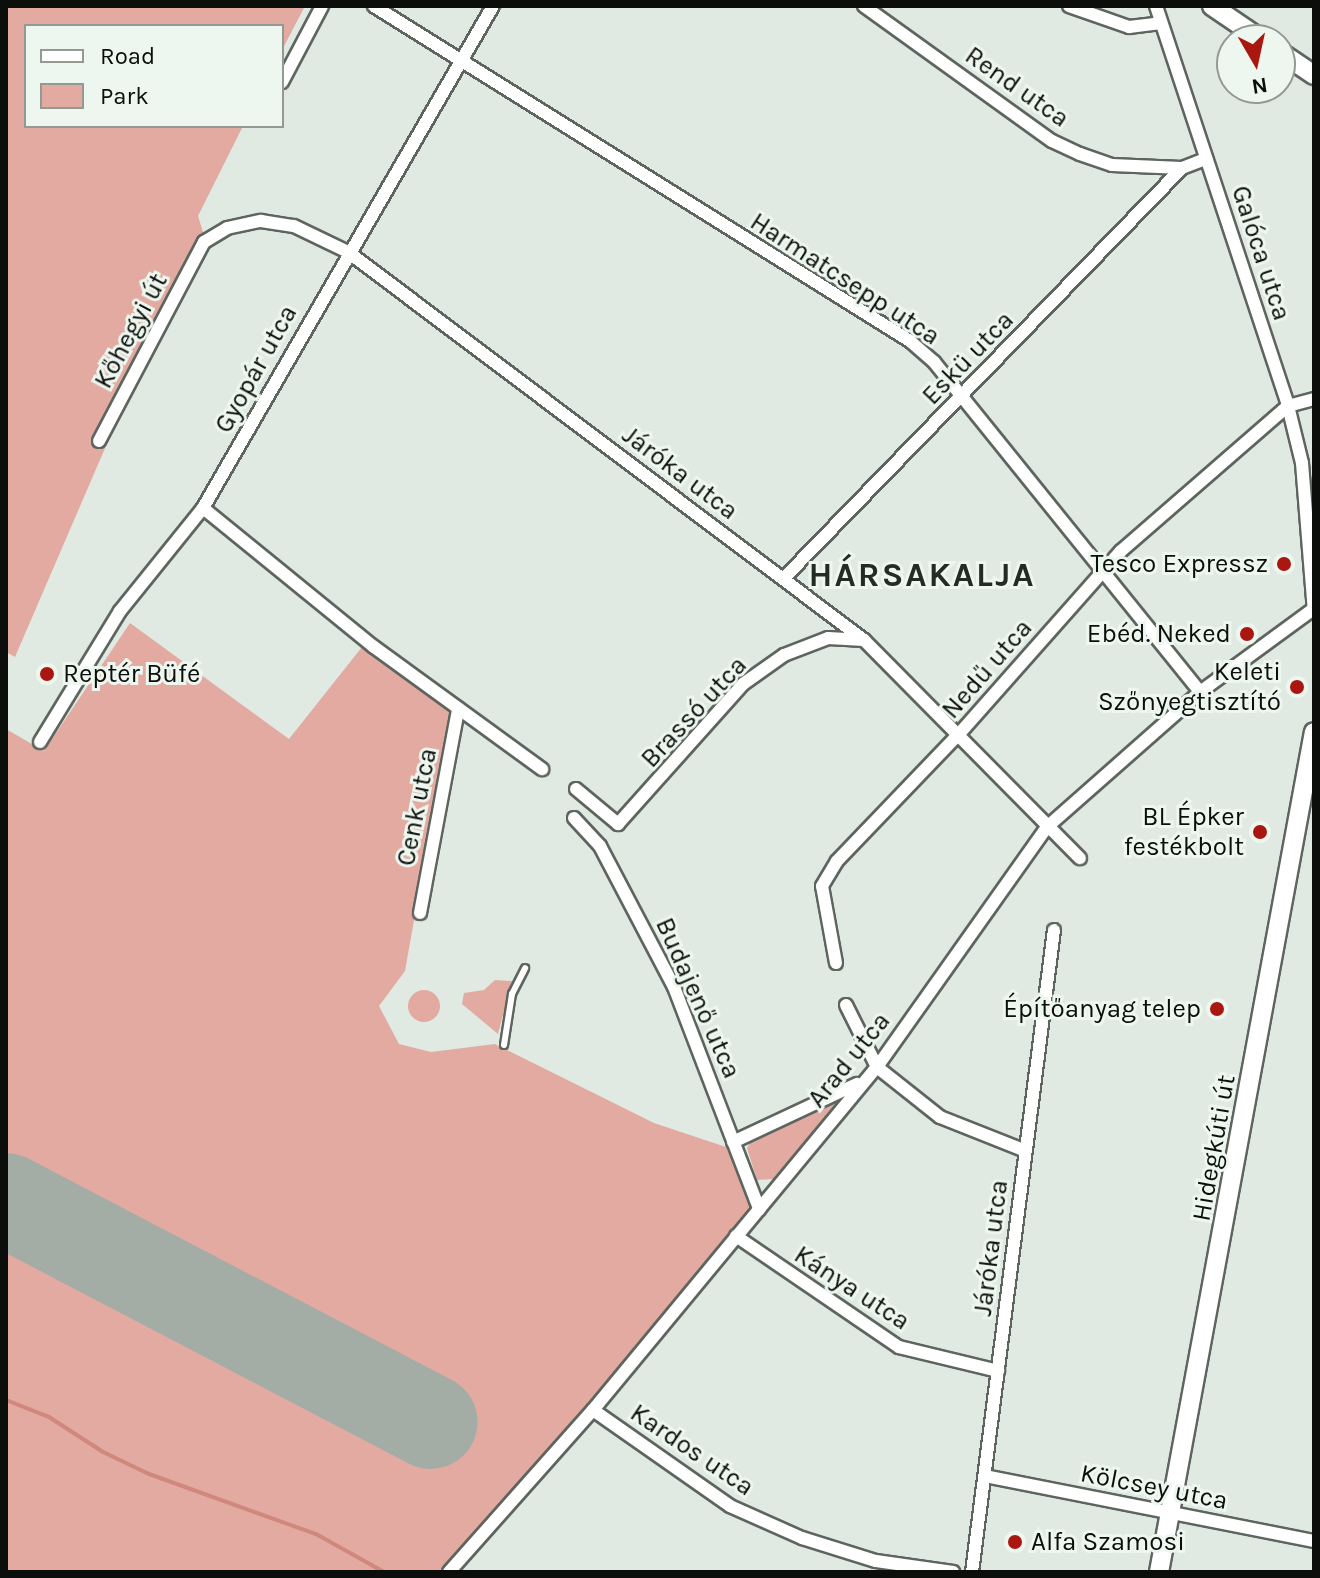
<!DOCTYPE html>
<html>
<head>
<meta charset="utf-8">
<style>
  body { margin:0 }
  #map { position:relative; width:1320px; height:1578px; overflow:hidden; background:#e0eae2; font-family:Karla,sans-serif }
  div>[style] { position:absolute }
  .green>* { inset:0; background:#e2aaa1 }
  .round { border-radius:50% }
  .stream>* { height:4px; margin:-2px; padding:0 2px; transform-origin:2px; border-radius:2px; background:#d0887d }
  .runway>* { height:94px; margin:-47px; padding:0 47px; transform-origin:47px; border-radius:47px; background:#a4aca6 }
  .roads { filter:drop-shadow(2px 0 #5d655e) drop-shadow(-2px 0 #5d655e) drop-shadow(0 2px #5d655e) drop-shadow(0 -2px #5d655e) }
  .lane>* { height:6px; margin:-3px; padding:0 3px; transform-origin:3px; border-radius:3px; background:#fff }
  .street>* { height:12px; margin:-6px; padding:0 6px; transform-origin:6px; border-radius:6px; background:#fff }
  .secondary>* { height:18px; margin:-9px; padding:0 9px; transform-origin:9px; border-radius:9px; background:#fff }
  .dots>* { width:22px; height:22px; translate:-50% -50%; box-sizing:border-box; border:4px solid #edf7ef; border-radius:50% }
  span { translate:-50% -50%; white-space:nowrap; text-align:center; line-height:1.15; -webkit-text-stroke:6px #edf7ef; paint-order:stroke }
  .street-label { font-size:26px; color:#0b0e0b }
  .poi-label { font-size:26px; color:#0b0e0b }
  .right { translate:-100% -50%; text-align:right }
  .left { translate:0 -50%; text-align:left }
  .district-label { font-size:34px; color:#242b25; font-weight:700; letter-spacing:2px }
  .frame { position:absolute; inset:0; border:8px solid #0b0e0b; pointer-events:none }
  .legend { position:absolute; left:24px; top:24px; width:260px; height:104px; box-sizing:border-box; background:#edf7ef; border:2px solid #939a94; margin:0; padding:10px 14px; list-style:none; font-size:24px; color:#0b0e0b }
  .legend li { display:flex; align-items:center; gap:16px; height:40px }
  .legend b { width:40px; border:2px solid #939a94 }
  .north { position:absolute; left:1216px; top:24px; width:80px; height:80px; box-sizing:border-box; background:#edf7ef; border:2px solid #939a94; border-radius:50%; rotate:171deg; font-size:22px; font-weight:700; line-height:32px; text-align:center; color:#0b0e0b }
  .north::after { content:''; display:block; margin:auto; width:28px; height:36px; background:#a91710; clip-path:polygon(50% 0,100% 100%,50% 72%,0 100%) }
</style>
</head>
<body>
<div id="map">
  <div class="green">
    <i style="clip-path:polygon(6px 6px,305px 6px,282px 50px,282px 26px,26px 26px,26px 126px,243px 126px,198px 216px,207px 245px,106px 446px,15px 657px,6px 652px)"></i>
    <i style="clip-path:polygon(130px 623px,289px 739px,362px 647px,451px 711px,405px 971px,379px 1006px,399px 1044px,431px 1052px,495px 1044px,654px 1123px,726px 1147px,738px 1166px,752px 1209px,585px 1409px,440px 1572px,6px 1572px,6px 729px,44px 751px)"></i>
    <i style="clip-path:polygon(495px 980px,512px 981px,498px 1034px,462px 1004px,464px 993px,484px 990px)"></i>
    <i class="round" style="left:408px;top:990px;width:32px;height:32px"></i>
    <i style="clip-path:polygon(837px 1101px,774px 1179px,757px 1180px,747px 1148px,753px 1138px)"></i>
  </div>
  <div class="stream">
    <i style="left:6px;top:1400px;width:46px;rotate:21.6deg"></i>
    <i style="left:49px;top:1417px;width:64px;rotate:32.9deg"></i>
    <i style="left:103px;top:1452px;width:51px;rotate:25.6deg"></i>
    <i style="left:149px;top:1474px;width:177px;rotate:19.8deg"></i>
    <i style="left:316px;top:1534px;width:78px;rotate:29.2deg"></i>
  </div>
  <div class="runway">
    <i style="left:6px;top:1200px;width:479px;rotate:27.6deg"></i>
  </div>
  <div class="roads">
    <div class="lane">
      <i style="left:504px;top:1045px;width:52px;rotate:-81.1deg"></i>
      <i style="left:512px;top:994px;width:29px;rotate:-63deg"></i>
    </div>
    <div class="street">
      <i style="left:374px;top:6px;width:632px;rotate:32.01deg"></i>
      <i style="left:910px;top:341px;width:32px;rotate:41deg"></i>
      <i style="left:934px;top:362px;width:424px;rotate:51.1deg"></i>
      <i style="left:864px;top:6px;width:231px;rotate:35.7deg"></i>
      <i style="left:1052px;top:141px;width:31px;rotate:25deg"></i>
      <i style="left:1080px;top:154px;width:34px;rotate:19deg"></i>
      <i style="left:1112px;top:165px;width:70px;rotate:2.5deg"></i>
      <i style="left:1182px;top:168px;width:26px;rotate:-21deg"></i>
      <i style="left:1069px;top:6px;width:64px;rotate:19.3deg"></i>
      <i style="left:1129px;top:27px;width:32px;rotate:-7deg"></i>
      <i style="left:1156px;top:6px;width:421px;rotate:71.7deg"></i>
      <i style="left:1288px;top:406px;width:59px;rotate:76.2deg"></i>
      <i style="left:1302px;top:463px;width:149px;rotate:85.4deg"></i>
      <i style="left:282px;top:82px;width:86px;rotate:-62.2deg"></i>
      <i style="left:99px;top:441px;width:225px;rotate:-62.2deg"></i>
      <i style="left:204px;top:242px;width:27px;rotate:-31deg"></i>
      <i style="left:227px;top:228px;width:35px;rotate:-12deg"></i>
      <i style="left:261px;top:221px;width:33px;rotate:9deg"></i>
      <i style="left:294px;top:226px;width:60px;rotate:25.7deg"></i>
      <i style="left:348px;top:252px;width:646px;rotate:36.94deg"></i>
      <i style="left:864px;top:640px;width:307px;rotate:45.3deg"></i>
      <i style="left:203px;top:508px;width:220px;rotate:39.1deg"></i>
      <i style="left:374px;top:647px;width:208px;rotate:36deg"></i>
      <i style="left:784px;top:578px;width:571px;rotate:-45.85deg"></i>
      <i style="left:40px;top:742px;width:153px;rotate:-58.6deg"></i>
      <i style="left:120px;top:611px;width:132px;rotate:-51.1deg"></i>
      <i style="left:203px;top:508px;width:580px;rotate:-59.99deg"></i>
      <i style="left:576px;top:789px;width:55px;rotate:39.8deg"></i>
      <i style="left:618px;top:824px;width:188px;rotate:-48.2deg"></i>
      <i style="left:743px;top:684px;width:50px;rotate:-35.3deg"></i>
      <i style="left:784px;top:655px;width:47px;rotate:-21.1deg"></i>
      <i style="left:828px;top:638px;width:36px;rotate:3deg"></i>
      <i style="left:574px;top:818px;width:38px;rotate:47deg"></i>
      <i style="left:600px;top:846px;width:159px;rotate:62.3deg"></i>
      <i style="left:674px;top:987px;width:238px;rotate:69deg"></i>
      <i style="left:420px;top:913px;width:208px;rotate:-79.4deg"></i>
      <i style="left:836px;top:963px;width:78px;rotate:-100.3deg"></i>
      <i style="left:822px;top:886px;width:29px;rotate:-59deg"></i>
      <i style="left:837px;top:861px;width:176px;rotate:-46.2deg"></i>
      <i style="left:959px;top:734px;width:244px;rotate:-48.5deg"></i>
      <i style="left:1121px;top:551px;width:221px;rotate:-41deg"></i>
      <i style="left:1288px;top:406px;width:27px;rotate:-15deg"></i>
      <i style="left:846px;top:1005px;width:69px;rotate:63.4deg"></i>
      <i style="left:877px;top:1067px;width:80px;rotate:38.4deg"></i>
      <i style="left:940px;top:1117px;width:92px;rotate:21.6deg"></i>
      <i style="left:733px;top:1142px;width:137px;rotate:-25.1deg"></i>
      <i style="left:736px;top:1236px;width:197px;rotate:34.3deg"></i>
      <i style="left:899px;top:1347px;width:102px;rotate:13.6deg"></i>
      <i style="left:593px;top:1410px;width:167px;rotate:35deg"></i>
      <i style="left:730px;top:1506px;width:79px;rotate:24deg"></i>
      <i style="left:802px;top:1538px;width:77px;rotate:17.3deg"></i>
      <i style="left:876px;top:1561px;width:78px;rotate:8.1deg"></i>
      <i style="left:985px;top:1476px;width:335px;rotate:11.2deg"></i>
      <i style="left:449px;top:1572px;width:217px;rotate:-48.4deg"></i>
      <i style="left:593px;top:1410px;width:445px;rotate:-50.4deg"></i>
      <i style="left:877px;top:1067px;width:294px;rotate:-54.7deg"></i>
      <i style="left:1047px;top:827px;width:204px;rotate:-41.4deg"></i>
      <i style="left:1200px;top:692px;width:139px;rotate:-36.2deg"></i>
      <i style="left:972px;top:1572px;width:647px;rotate:-82.72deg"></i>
    </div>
    <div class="secondary">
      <i style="left:1212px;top:6px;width:60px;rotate:34.2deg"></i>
      <i style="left:1280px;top:52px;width:41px;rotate:34.1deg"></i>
      <i style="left:1159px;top:1572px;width:854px;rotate:-79.55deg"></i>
    </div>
  </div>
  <div class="dots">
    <i style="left:1284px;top:564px;background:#a91710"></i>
    <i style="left:1247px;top:634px;background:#a91710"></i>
    <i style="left:47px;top:674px;background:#a91710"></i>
    <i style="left:1297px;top:687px;background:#a91710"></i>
    <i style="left:1260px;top:832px;background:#a91710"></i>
    <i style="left:1217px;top:1009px;background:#a91710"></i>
    <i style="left:1015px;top:1542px;background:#a91710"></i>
  </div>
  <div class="street-label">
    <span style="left:1017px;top:87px;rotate:35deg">Rend utca</span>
    <span style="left:1261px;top:253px;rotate:72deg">Galóca utca</span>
    <span style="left:845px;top:279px;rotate:33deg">Harmatcsepp utca</span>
    <span style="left:131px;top:331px;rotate:-62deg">Kőhegyi út</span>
    <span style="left:968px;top:358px;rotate:-46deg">Eskü utca</span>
    <span style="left:256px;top:369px;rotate:-61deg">Gyopár utca</span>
    <span style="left:680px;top:473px;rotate:37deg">Járóka utca</span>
    <span style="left:987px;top:669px;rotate:-49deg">Nedű utca</span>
    <span style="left:694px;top:712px;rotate:-47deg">Brassó utca</span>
    <span style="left:417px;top:807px;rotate:-79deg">Cenk utca</span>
    <span style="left:698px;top:998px;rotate:66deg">Budajenő utca</span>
    <span style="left:849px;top:1060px;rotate:-51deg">Arad utca</span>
    <span style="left:1214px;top:1148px;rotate:-80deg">Hidegkúti út</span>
    <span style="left:991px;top:1248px;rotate:-83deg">Járóka utca</span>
    <span style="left:852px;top:1288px;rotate:33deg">Kánya utca</span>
    <span style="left:692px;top:1450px;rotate:34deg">Kardos utca</span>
    <span style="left:1154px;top:1487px;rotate:11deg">Kölcsey utca</span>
  </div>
  <div class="poi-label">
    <span class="right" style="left:1268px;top:564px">Tesco Expressz</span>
    <span class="right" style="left:1231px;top:634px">Ebéd. Neked</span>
    <span class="right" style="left:1281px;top:687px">Keleti<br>Szőnyegtisztító</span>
    <span class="left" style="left:63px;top:674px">Reptér Büfé</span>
    <span class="right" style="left:1244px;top:832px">BL Épker<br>festékbolt</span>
    <span class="right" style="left:1201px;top:1009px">Építőanyag telep</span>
    <span class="left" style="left:1031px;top:1542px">Alfa Szamosi</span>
  </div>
  <div class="district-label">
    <span style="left:922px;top:576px">HÁRSAKALJA</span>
  </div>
  <div class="frame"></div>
  <ul class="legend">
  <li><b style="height:10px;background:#fff"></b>Road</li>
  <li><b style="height:22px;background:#e2aaa1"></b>Park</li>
  </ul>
  <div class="north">N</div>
</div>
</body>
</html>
